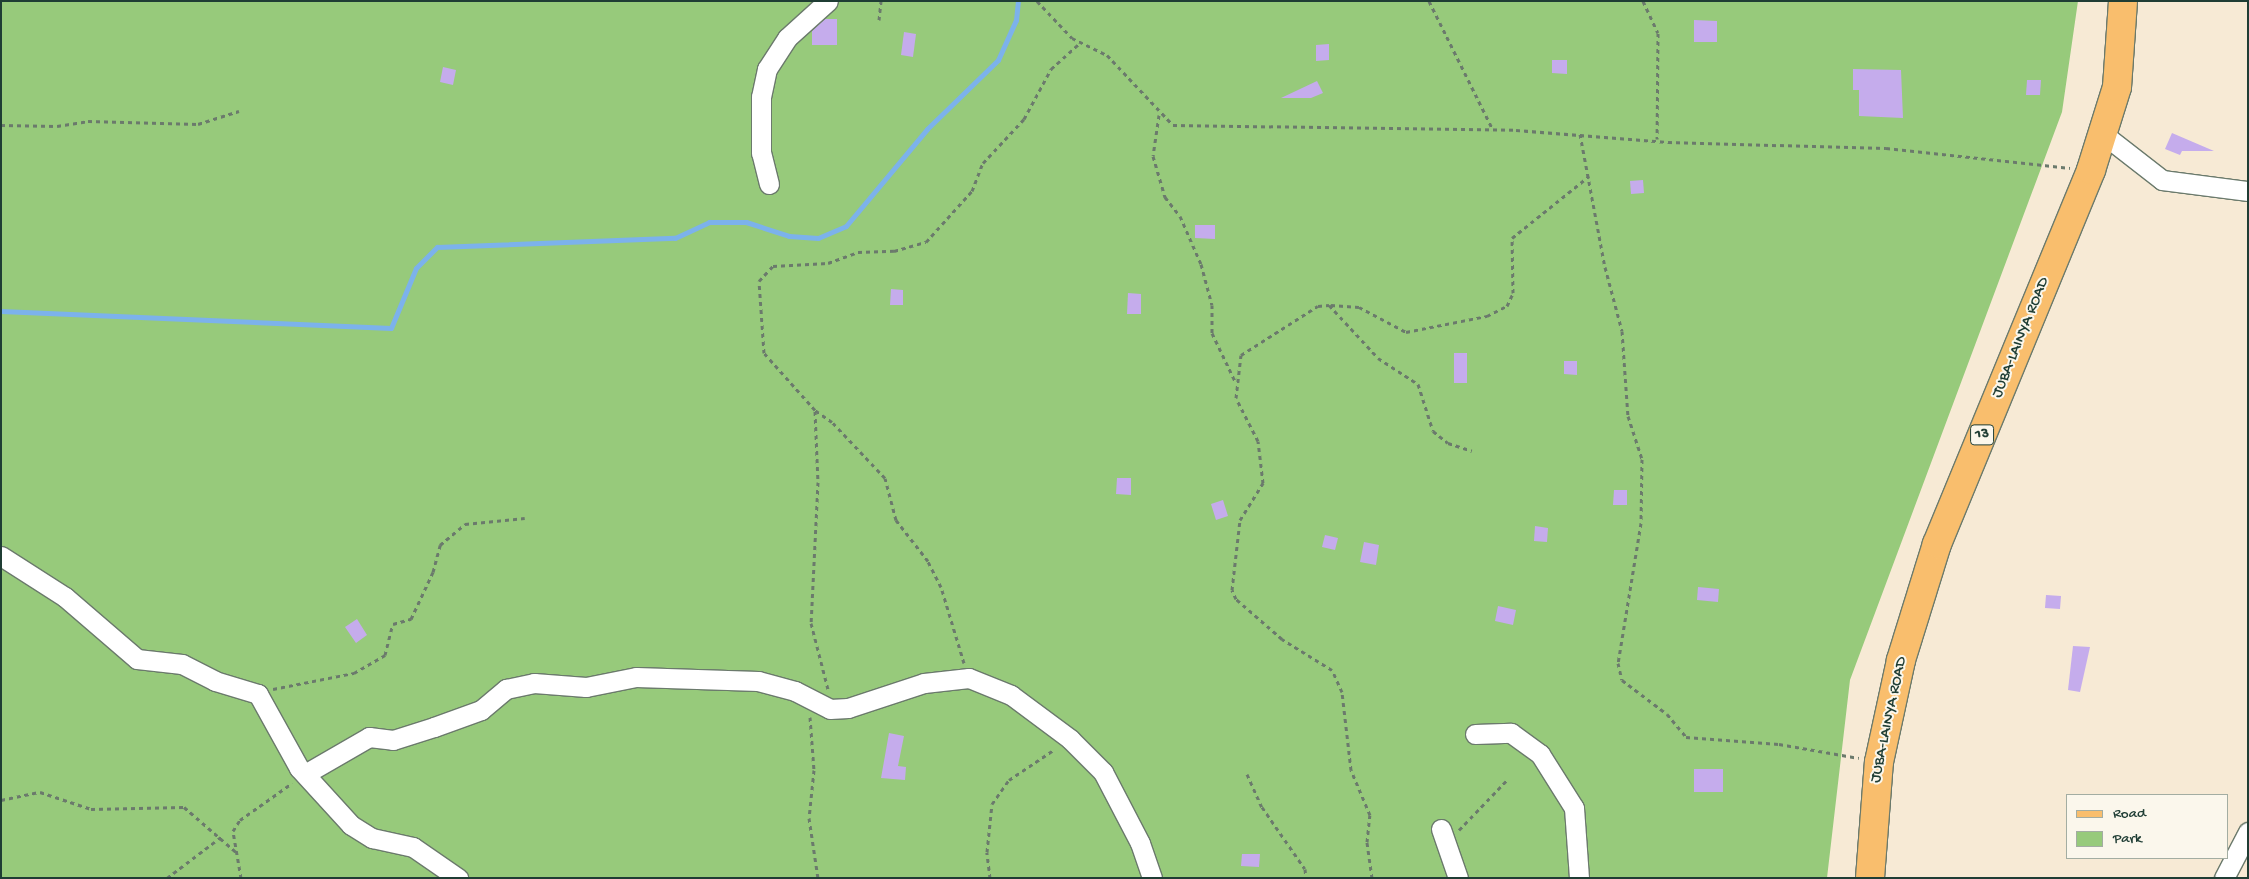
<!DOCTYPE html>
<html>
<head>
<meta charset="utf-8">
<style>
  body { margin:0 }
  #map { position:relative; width:2249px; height:879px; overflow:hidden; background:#f7ead5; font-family:"Gochi Hand",sans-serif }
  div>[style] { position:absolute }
  .green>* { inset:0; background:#97ca7b }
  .stream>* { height:5px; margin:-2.5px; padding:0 2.5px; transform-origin:2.5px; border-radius:2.5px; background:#7cb2eb }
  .building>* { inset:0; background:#c5acec }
  .path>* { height:3px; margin-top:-1.5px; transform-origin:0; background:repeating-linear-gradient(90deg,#6b7a6c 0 4px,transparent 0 8px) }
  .roads { filter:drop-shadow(1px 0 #6b7a6c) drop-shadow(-1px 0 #6b7a6c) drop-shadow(0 1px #6b7a6c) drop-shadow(0 -1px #6b7a6c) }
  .street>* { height:19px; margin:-9.5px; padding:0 9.5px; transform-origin:9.5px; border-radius:9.5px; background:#fff }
  .primary>* { height:28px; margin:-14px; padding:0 14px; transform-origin:14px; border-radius:14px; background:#f9be6d }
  span { translate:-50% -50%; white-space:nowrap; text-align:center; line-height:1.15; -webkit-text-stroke:4px #fbf7ec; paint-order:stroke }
  .shield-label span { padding:1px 4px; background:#fbf7ec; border:1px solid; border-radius:4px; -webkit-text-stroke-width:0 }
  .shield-label { font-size:15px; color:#1f3d34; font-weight:700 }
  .street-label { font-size:16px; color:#1f3d34 }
  .frame { position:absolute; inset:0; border:2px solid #1f3d34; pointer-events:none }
  .legend { position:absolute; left:2066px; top:794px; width:162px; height:65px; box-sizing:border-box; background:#fbf7ec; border:1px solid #a3ada2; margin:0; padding:6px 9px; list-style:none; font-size:15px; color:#1f3d34 }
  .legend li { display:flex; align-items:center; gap:10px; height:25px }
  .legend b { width:25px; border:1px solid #a3ada2 }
</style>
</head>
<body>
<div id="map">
  <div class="green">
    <i style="clip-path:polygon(1px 1px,2078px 1px,2062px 112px,1850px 680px,1827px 878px,1px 878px)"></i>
  </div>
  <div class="stream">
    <i style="left:1px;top:311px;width:390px;rotate:2.5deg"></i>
    <i style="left:391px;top:328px;width:65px;rotate:-67.4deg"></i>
    <i style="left:416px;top:268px;width:30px;rotate:-45deg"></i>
    <i style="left:437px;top:247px;width:238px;rotate:-2.2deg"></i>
    <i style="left:675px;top:238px;width:38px;rotate:-25deg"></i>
    <i style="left:709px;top:222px;width:37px"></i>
    <i style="left:746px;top:222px;width:45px;rotate:18deg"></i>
    <i style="left:789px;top:236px;width:29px;rotate:4deg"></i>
    <i style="left:818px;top:238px;width:30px;rotate:-23deg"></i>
    <i style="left:846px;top:226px;width:126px;rotate:-50.1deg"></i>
    <i style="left:927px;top:129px;width:99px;rotate:-44.2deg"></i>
    <i style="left:998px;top:60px;width:44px;rotate:-65.8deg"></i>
    <i style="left:1016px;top:20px;width:19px;rotate:-84deg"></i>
  </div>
  <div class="building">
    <i style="clip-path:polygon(825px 19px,837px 19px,837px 45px,812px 45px,812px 31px)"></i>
    <i style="clip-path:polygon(1694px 20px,1717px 21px,1717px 42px,1694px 42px)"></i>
    <i style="clip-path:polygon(904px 32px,916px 34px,913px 57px,901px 55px)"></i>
    <i style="clip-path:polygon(1329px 44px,1329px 60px,1316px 61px,1316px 45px)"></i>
    <i style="clip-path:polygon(1552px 60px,1567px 60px,1567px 74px,1552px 73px)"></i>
    <i style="clip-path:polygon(443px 67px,456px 70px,453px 85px,440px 82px)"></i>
    <i style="clip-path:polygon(1853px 69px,1901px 70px,1903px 118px,1859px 116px,1859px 90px,1853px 90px)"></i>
    <i style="clip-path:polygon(2027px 80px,2041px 80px,2040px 95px,2026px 95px)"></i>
    <i style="clip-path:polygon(1317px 81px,1323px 93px,1311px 98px,1281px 98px)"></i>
    <i style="clip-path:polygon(2172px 133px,2214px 151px,2182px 151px,2180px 155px,2165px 149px)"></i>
    <i style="clip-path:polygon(1643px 180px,1644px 193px,1631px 194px,1630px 181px)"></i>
    <i style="clip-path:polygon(1195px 225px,1215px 225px,1215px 239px,1195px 238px)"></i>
    <i style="clip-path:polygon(891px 289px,903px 290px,903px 305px,890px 305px)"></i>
    <i style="clip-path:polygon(1128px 293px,1141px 294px,1141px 314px,1127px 314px)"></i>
    <i style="clip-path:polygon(1454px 353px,1467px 353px,1467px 383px,1454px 383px)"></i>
    <i style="clip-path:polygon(1564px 361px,1577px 361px,1577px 375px,1564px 374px)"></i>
    <i style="clip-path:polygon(1117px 478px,1131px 478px,1131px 495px,1116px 494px)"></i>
    <i style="clip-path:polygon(1614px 490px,1627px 490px,1627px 505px,1613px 505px)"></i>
    <i style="clip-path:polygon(1223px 500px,1228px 516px,1216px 520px,1211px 504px)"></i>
    <i style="clip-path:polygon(1535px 526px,1548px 528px,1547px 542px,1534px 541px)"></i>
    <i style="clip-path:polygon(1325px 535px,1338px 538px,1335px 550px,1322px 547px)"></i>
    <i style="clip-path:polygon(1364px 542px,1379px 545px,1376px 565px,1360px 562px)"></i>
    <i style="clip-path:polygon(1698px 587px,1719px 589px,1718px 602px,1697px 600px)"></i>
    <i style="clip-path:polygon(2046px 595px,2061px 596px,2060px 609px,2045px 608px)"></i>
    <i style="clip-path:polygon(1498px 606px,1516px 610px,1513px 625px,1495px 621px)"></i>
    <i style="clip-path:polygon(357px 619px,367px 635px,356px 643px,345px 627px)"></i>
    <i style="clip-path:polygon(2073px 646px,2090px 647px,2080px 692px,2068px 690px)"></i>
    <i style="clip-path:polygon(889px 733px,904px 736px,898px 766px,906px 767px,905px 780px,881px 778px)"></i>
    <i style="clip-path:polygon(1694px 769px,1723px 769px,1723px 792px,1694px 792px)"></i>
    <i style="clip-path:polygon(1242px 854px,1260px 854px,1259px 867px,1241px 866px)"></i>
  </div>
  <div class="path">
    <i style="left:1037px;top:1px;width:51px;rotate:46.6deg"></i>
    <i style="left:1072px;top:38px;width:39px;rotate:26deg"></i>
    <i style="left:1107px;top:55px;width:96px;rotate:46.7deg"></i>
    <i style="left:1173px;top:125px;width:343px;rotate:0.8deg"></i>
    <i style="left:1516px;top:130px;width:152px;rotate:4.5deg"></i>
    <i style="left:1668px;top:142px;width:218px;rotate:1.6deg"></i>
    <i style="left:1886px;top:148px;width:185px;rotate:6.2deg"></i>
    <i style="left:1429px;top:1px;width:144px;rotate:63.6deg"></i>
    <i style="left:1643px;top:1px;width:35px;rotate:65deg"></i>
    <i style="left:1658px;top:33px;width:106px;rotate:90.5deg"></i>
    <i style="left:879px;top:20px;width:19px;rotate:-84deg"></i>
    <i style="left:1159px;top:115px;width:41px;rotate:98.3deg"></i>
    <i style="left:1153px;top:156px;width:43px;rotate:73.7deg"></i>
    <i style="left:1165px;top:197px;width:24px;rotate:52deg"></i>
    <i style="left:1180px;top:216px;width:52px;rotate:66.4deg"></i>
    <i style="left:1201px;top:264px;width:42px;rotate:75deg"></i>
    <i style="left:1212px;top:305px;width:28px;rotate:90deg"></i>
    <i style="left:1212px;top:333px;width:53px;rotate:64.4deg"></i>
    <i style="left:1px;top:125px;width:56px;rotate:1deg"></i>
    <i style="left:57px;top:126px;width:31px;rotate:-9deg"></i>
    <i style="left:88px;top:121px;width:110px;rotate:1.6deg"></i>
    <i style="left:198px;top:124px;width:43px;rotate:-17.6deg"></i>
    <i style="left:1580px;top:134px;width:135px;rotate:79.4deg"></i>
    <i style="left:1605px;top:267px;width:66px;rotate:75.1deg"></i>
    <i style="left:1622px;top:331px;width:85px;rotate:86deg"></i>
    <i style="left:1628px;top:416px;width:45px;rotate:72deg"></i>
    <i style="left:1642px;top:459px;width:64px;rotate:90.9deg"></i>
    <i style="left:1641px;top:523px;width:142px;rotate:99.3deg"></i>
    <i style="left:1618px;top:663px;width:17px;rotate:77deg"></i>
    <i style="left:1622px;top:680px;width:56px;rotate:37.1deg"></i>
    <i style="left:1667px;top:714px;width:30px;rotate:50deg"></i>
    <i style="left:1686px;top:737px;width:93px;rotate:4.3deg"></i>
    <i style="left:1779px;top:744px;width:81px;rotate:9.9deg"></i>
    <i style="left:1331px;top:305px;width:28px;rotate:4deg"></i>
    <i style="left:1359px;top:307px;width:53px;rotate:28deg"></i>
    <i style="left:1406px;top:332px;width:83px;rotate:-11.2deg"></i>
    <i style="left:1487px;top:316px;width:22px;rotate:-27deg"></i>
    <i style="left:1507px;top:306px;width:14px;rotate:-65deg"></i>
    <i style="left:1513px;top:293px;width:55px;rotate:-91deg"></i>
    <i style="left:1512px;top:238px;width:99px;rotate:-38.8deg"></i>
    <i style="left:815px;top:411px;width:71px;rotate:87.6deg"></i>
    <i style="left:818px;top:482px;width:141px;rotate:92.8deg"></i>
    <i style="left:811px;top:623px;width:68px;rotate:75.6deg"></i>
    <i style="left:964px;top:663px;width:79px;rotate:-106.8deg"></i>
    <i style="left:941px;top:587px;width:29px;rotate:-117deg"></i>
    <i style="left:928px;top:561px;width:52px;rotate:-128deg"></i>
    <i style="left:896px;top:520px;width:43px;rotate:-104.7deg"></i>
    <i style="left:885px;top:478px;width:77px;rotate:-133.4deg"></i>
    <i style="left:832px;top:422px;width:21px;rotate:-145deg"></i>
    <i style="left:815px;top:410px;width:76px;rotate:-131.8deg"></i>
    <i style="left:764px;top:353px;width:72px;rotate:-94deg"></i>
    <i style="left:759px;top:281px;width:21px;rotate:-47deg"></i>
    <i style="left:773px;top:266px;width:55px;rotate:-3.1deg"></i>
    <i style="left:828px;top:263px;width:32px;rotate:-20deg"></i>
    <i style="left:858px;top:252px;width:36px;rotate:-2deg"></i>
    <i style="left:894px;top:251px;width:33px;rotate:-16deg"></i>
    <i style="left:926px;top:242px;width:69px;rotate:-48deg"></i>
    <i style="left:972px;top:191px;width:30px;rotate:-69deg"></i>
    <i style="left:983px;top:163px;width:60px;rotate:-47deg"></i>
    <i style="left:1024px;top:119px;width:57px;rotate:-61.6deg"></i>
    <i style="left:1051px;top:69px;width:39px;rotate:-42deg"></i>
    <i style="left:273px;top:689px;width:83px;rotate:-11.2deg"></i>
    <i style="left:354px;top:673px;width:36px;rotate:-30deg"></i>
    <i style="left:385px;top:655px;width:32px;rotate:-76deg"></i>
    <i style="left:393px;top:624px;width:19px;rotate:-16deg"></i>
    <i style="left:411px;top:619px;width:52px;rotate:-64.9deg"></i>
    <i style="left:433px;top:572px;width:28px;rotate:-75deg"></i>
    <i style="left:440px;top:545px;width:33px;rotate:-40deg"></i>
    <i style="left:465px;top:524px;width:60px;rotate:-5.7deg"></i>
    <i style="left:810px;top:717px;width:53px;rotate:85.7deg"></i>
    <i style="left:814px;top:770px;width:48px;rotate:95.9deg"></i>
    <i style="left:809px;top:818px;width:61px;rotate:81.5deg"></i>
    <i style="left:1247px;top:774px;width:36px;rotate:66deg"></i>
    <i style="left:1262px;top:807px;width:75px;rotate:55.3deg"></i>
    <i style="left:1305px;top:869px;width:9px;rotate:84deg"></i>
    <i style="left:1px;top:800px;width:40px;rotate:-12deg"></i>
    <i style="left:40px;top:792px;width:54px;rotate:18.4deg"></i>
    <i style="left:91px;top:809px;width:93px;rotate:-1.2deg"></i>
    <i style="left:184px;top:807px;width:69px;rotate:40.9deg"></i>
    <i style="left:1459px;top:830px;width:69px;rotate:-46.2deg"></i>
    <i style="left:167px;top:878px;width:68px;rotate:-37.2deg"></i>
    <i style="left:241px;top:878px;width:48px;rotate:-99.7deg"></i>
    <i style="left:233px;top:831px;width:13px;rotate:-58deg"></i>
    <i style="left:240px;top:820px;width:64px;rotate:-35.4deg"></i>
    <i style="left:990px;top:878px;width:26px;rotate:-97deg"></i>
    <i style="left:987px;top:852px;width:48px;rotate:-84.1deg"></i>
    <i style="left:992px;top:804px;width:29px;rotate:-55deg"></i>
    <i style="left:1009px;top:780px;width:55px;rotate:-34deg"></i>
    <i style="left:1372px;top:878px;width:36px;rotate:-98deg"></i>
    <i style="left:1367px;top:842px;width:27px;rotate:-84deg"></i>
    <i style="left:1370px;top:815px;width:49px;rotate:-112.9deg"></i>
    <i style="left:1351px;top:770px;width:79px;rotate:-96.6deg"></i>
    <i style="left:1342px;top:692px;width:24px;rotate:-114deg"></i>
    <i style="left:1332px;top:670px;width:59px;rotate:-148.2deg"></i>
    <i style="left:1282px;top:639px;width:61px;rotate:-139deg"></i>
    <i style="left:1236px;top:599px;width:10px;rotate:-114deg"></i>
    <i style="left:1232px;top:590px;width:70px;rotate:-83.5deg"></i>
    <i style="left:1240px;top:520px;width:44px;rotate:-58.1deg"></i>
    <i style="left:1263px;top:483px;width:42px;rotate:-96.8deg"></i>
    <i style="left:1258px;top:441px;width:48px;rotate:-117.1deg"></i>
    <i style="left:1236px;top:398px;width:43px;rotate:-83.4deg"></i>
    <i style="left:1241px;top:355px;width:91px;rotate:-32.5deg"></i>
    <i style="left:1318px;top:306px;width:11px;rotate:-5deg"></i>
    <i style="left:1329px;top:305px;width:72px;rotate:47.2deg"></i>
    <i style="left:1378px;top:358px;width:48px;rotate:33deg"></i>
    <i style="left:1418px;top:384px;width:49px;rotate:72.3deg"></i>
    <i style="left:1433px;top:431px;width:19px;rotate:39deg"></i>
    <i style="left:1448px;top:443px;width:25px;rotate:18deg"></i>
  </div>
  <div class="roads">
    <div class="street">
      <i style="left:2103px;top:134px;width:75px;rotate:37.9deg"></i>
      <i style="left:2162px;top:180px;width:87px;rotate:7.3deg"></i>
      <i style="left:769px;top:184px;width:32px;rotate:-104deg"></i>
      <i style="left:761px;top:153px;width:56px;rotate:-90deg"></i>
      <i style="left:761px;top:97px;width:29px;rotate:-78deg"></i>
      <i style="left:767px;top:69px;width:37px;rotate:-57deg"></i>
      <i style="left:787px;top:38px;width:55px;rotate:-42.1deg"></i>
      <i style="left:1px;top:556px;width:76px;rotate:32.6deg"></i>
      <i style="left:65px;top:597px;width:95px;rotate:40.7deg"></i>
      <i style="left:137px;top:659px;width:45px;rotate:6.3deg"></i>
      <i style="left:182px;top:664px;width:37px;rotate:27deg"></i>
      <i style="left:215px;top:681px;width:45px;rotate:16.8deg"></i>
      <i style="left:258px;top:694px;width:85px;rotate:61deg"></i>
      <i style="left:299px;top:768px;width:77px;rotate:47.6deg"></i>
      <i style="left:351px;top:825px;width:25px;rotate:32deg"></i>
      <i style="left:372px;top:838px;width:42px;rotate:12.4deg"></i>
      <i style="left:413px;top:847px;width:55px;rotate:34.6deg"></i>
      <i style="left:1475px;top:734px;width:36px;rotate:-2deg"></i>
      <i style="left:1511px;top:733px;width:36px;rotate:36deg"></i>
      <i style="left:1540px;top:754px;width:64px;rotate:57.8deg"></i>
      <i style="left:1574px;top:808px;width:70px;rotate:85.9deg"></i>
      <i style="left:305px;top:774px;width:74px;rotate:-30deg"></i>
      <i style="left:369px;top:737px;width:24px;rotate:7deg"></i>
      <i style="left:393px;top:740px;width:43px;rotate:-17.6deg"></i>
      <i style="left:434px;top:727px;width:50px;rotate:-19.9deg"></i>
      <i style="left:481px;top:710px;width:33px;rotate:-40deg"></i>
      <i style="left:506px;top:689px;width:29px;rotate:-12deg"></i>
      <i style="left:534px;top:683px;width:52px;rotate:4.4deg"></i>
      <i style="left:586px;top:687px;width:51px;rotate:-11.3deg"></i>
      <i style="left:636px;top:677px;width:122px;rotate:1.9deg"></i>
      <i style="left:758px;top:681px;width:38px;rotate:15deg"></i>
      <i style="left:795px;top:691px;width:39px;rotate:27deg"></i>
      <i style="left:830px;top:709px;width:18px;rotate:-3deg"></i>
      <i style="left:848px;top:708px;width:80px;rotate:-18.2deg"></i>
      <i style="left:924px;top:683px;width:45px;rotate:-6.3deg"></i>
      <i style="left:969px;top:678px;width:45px;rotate:22deg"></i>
      <i style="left:1011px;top:695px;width:74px;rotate:36.7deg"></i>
      <i style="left:1070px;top:739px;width:47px;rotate:45deg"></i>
      <i style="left:1103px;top:772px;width:80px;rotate:62.5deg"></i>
      <i style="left:1140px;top:843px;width:37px;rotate:71deg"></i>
      <i style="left:1441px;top:829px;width:52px;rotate:70.9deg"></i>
      <i style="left:2224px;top:878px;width:52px;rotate:-62.4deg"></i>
    </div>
    <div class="primary">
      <i style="left:1870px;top:878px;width:116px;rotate:-85.6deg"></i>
      <i style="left:1879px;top:762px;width:104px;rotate:-77.8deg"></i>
      <i style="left:1901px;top:660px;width:121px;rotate:-72.8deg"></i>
      <i style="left:1937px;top:544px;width:404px;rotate:-67.6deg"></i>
      <i style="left:2091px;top:170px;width:87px;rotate:-72.6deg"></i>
      <i style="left:2117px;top:87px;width:86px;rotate:-86deg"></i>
    </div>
  </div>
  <div class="shield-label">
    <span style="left:1982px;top:435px">13</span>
  </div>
  <div class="street-label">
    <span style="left:2022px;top:338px;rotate:-68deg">JUBA-LAINYA ROAD</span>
    <span style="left:1890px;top:720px;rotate:-78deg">JUBA-LAINYA ROAD</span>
  </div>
  <div class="frame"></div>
  <ul class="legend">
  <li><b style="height:6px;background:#f9be6d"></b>Road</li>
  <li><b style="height:14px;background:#97ca7b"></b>Park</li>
  </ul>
</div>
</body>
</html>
